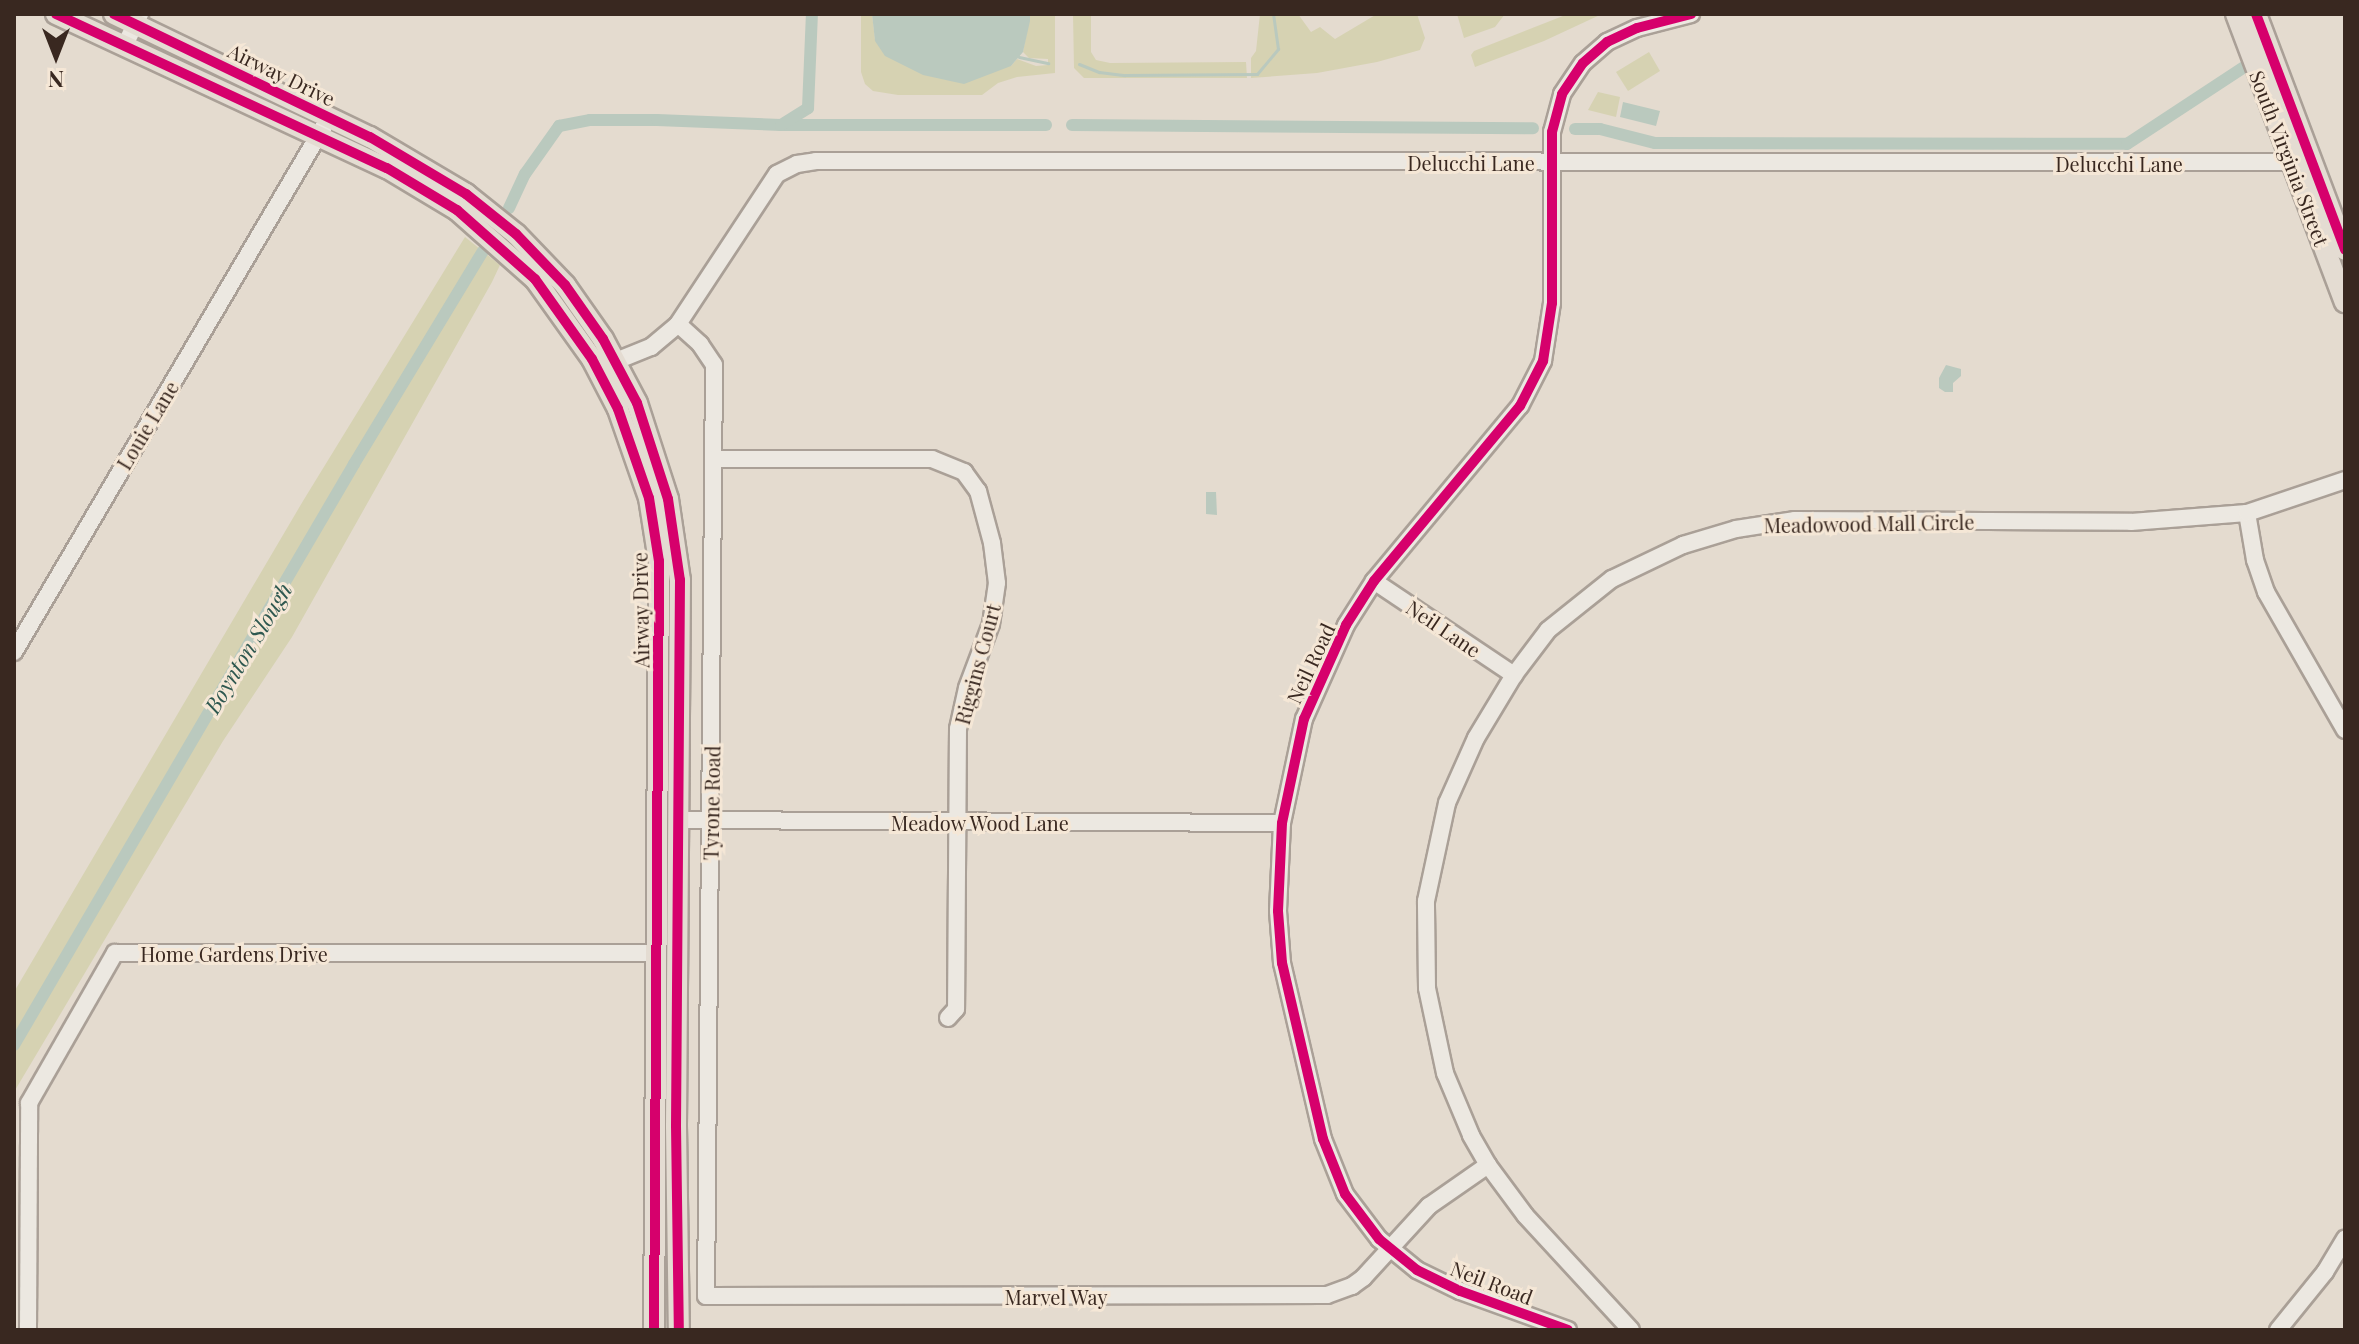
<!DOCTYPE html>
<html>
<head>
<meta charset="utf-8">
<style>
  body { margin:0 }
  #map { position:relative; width:2359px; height:1344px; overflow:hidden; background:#e4dbcf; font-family:"Playfair Display",serif }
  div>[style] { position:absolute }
  .green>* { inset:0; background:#d6d2b2 }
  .water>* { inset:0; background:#bac9be }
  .stream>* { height:3px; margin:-1.5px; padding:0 1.5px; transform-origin:1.5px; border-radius:1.5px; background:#bac9be }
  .canal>* { height:12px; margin:-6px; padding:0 6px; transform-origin:6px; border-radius:6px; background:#bac9be }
  .roads { filter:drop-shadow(2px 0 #aaa097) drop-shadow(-2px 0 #aaa097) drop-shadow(0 2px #aaa097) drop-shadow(0 -2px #aaa097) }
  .minor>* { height:16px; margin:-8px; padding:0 8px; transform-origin:8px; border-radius:8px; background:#ece8e1 }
  .major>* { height:20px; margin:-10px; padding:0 10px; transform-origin:10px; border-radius:10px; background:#e4dcd2 }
  .cycleway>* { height:10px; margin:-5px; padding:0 5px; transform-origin:5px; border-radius:5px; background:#d6006c }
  span { translate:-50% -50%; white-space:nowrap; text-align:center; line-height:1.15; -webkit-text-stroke:6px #f5e7d6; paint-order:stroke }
  .street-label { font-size:20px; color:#392820 }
  .water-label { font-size:22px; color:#2f5850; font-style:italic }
  .frame { position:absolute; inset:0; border:16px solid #392820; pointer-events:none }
  .north { position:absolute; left:16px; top:16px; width:80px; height:80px; -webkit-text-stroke:6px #f5e7d6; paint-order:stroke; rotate:180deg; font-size:22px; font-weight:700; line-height:32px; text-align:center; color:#392820 }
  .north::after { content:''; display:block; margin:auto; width:28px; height:36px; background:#392820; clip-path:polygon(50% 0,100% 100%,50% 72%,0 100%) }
</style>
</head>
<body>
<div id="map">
  <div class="green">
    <i style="clip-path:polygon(861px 14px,872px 14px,875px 40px,1011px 66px,1017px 59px,1036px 66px,1048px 65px,1048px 59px,1029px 58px,1023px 52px,1030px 14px,1055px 14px,1055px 73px,1017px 77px,998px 83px,982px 95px,898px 95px,873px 91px,865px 84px,861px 72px)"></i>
    <i style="clip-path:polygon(1073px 14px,1091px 14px,1091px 52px,1096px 60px,1110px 63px,1246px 62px,1247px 78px,1084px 78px,1074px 68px)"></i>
    <i style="clip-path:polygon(1260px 14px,1298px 14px,1311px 32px,1320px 27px,1335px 39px,1377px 14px,1417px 14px,1425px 38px,1420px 50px,1377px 62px,1317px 73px,1251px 78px,1251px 58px,1256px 51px)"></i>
    <i style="clip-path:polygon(1457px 14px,1505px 14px,1495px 27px,1464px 38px)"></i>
    <i style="clip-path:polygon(1568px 14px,1602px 14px,1544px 41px,1475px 67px,1471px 55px,1474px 51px)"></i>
    <i style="clip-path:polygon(1649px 52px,1660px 71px,1628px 91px,1616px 72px)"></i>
    <i style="clip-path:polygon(1598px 92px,1620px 97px,1616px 117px,1588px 110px)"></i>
    <i style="clip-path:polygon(465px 237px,500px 265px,492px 282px,292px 637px,223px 741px,14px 1092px,14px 992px,303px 501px)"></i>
  </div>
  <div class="water">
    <i style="clip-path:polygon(872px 14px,1030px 14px,1030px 21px,1023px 52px,1011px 66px,964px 84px,923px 75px,885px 56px,875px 41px)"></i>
    <i style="clip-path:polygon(1623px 102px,1660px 111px,1656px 126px,1620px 117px)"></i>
    <i style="clip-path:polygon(1946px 365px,1961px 369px,1961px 376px,1953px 383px,1953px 392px,1945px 392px,1939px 388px,1939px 378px)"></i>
    <i style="clip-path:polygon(1206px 492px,1216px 492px,1217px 515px,1206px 514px)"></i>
  </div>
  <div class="stream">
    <i style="left:1019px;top:57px;width:30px;rotate:12deg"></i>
    <i style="left:1079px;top:64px;width:22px;rotate:22deg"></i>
    <i style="left:1099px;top:72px;width:26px;rotate:7deg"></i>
    <i style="left:1125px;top:75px;width:132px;rotate:-0.4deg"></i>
    <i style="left:1257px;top:74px;width:33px;rotate:-50deg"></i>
    <i style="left:1278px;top:49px;width:35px;rotate:-98deg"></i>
  </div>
  <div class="canal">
    <i style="left:784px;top:125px;width:262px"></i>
    <i style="left:1072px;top:125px;width:461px;rotate:0.4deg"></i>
    <i style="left:1575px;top:129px;width:25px"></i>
    <i style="left:1600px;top:129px;width:57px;rotate:14.3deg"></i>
    <i style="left:1655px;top:143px;width:472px;rotate:0.1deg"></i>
    <i style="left:2127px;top:144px;width:140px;rotate:-33.3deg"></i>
    <i style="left:509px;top:208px;width:38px;rotate:-65deg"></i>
    <i style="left:525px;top:174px;width:59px;rotate:-54.7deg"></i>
    <i style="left:559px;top:126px;width:32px;rotate:-11deg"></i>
    <i style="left:590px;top:120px;width:67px"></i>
    <i style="left:657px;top:120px;width:124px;rotate:2.3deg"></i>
    <i style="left:781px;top:125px;width:32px;rotate:-32deg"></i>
    <i style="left:808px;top:108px;width:94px;rotate:-87.6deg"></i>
    <i style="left:14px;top:1045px;width:673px;rotate:-59.66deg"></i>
    <i style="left:354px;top:464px;width:249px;rotate:-58.8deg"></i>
  </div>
  <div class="roads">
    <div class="minor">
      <i style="left:124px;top:47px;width:37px;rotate:-64deg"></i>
      <i style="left:678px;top:324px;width:30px;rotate:42deg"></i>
      <i style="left:700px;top:344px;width:25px;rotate:56deg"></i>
      <i style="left:714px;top:365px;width:931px;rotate:90.49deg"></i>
      <i style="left:706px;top:1296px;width:621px;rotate:-0.09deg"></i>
      <i style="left:1327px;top:1295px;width:27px;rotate:-20deg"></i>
      <i style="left:1352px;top:1286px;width:14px;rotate:-36deg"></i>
      <i style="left:1363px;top:1278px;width:98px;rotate:-47.5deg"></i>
      <i style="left:1429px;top:1206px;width:72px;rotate:-34.8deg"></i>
      <i style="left:616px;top:361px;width:38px;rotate:-22deg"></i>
      <i style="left:651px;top:347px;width:35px;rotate:-40deg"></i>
      <i style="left:678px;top:324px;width:180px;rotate:-56.6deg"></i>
      <i style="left:777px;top:174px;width:22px;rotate:-27deg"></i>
      <i style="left:797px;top:164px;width:19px;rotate:-9deg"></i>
      <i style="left:816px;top:161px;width:1486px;rotate:0.04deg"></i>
      <i style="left:714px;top:459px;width:218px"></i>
      <i style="left:932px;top:459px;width:35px;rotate:22deg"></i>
      <i style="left:964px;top:472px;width:24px;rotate:54deg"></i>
      <i style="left:978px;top:491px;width:54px;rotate:74.9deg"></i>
      <i style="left:992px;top:543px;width:40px;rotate:82.9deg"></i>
      <i style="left:997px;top:583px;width:41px;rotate:98.3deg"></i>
      <i style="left:991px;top:624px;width:68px;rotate:110.6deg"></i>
      <i style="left:967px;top:688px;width:42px;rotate:102.4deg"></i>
      <i style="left:958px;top:729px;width:280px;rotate:90.4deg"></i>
      <i style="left:956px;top:1009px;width:12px;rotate:132deg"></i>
      <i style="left:2247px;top:513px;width:48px;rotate:80.3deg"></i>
      <i style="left:2255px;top:560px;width:34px;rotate:71deg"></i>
      <i style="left:2266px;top:592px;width:159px;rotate:60.2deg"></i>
      <i style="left:1374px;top:581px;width:169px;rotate:33.9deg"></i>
      <i style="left:14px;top:652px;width:611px;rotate:-59.49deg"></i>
      <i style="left:677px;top:820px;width:605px;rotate:0.28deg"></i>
      <i style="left:28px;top:1330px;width:227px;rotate:-89.7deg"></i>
      <i style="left:29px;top:1103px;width:173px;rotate:-60.2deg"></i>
      <i style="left:115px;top:953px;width:543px"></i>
      <i style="left:1568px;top:1330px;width:115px;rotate:-160.1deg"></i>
      <i style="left:1460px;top:1291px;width:48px;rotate:-154deg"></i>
      <i style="left:1417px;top:1270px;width:49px;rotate:-140.8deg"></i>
      <i style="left:1379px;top:1239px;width:56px;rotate:-127.1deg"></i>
      <i style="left:1345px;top:1194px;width:59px;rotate:-111.8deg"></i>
      <i style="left:1323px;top:1139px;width:181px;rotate:-103.1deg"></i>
      <i style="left:1282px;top:963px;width:52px;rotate:-94.4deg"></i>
      <i style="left:1278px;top:911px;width:88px;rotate:-87.4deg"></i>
      <i style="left:1282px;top:823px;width:106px;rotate:-78.1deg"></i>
      <i style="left:1304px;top:719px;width:103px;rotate:-65.9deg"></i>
      <i style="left:1346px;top:625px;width:52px;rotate:-57.5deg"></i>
      <i style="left:1374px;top:581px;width:228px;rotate:-50.2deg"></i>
      <i style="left:1520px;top:406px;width:51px;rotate:-62.9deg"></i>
      <i style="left:1543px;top:361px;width:59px;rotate:-81.2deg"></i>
      <i style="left:1552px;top:303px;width:171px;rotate:-90deg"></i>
      <i style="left:1552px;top:132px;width:39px;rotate:-75deg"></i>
      <i style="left:1562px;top:94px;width:37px;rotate:-56deg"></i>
      <i style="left:1583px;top:63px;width:32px;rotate:-41deg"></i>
      <i style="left:1607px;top:42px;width:33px;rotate:-25deg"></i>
      <i style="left:1637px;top:28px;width:56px;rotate:-14.5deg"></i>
      <i style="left:1631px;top:1330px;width:156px;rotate:-132.7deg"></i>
      <i style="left:1525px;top:1215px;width:62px;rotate:-126.5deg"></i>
      <i style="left:1488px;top:1165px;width:34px;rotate:-120deg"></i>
      <i style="left:1471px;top:1135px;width:67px;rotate:-112.8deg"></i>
      <i style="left:1445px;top:1073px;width:87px;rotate:-102deg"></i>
      <i style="left:1427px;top:988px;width:87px;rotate:-90.7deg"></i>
      <i style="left:1426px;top:901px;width:100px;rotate:-77.9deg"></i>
      <i style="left:1447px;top:803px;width:71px;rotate:-66deg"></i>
      <i style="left:1476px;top:738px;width:74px;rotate:-58.9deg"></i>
      <i style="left:1514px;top:675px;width:56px;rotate:-52.9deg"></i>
      <i style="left:1548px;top:630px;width:82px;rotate:-38.6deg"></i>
      <i style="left:1612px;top:579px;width:79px;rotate:-25.6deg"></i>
      <i style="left:1683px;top:545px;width:55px;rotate:-16.8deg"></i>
      <i style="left:1736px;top:529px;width:60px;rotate:-8.7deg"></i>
      <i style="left:1795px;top:520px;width:336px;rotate:0.3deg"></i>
      <i style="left:2131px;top:522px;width:116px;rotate:-4.4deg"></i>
      <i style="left:2247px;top:513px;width:103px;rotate:-18.6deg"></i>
      <i style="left:2278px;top:1330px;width:75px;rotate:-51deg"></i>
      <i style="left:2325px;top:1272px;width:39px;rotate:-59deg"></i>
    </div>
    <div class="major">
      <i style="left:56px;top:14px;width:365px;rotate:25deg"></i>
      <i style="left:387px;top:168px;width:82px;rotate:31deg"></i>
      <i style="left:457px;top:210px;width:104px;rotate:41.5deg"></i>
      <i style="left:535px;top:279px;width:98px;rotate:54.5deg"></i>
      <i style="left:592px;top:359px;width:56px;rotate:62.5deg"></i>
      <i style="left:618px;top:409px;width:94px;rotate:70.8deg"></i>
      <i style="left:649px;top:498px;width:64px;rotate:81deg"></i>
      <i style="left:659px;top:561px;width:769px;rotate:90.37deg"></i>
      <i style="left:114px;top:14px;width:284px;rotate:25.7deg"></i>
      <i style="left:370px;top:137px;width:112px;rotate:30.7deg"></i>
      <i style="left:466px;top:194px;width:64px;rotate:38.7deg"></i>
      <i style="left:516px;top:234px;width:71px;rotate:46.1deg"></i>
      <i style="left:565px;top:285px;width:66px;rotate:54.9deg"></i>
      <i style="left:603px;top:339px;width:72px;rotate:62deg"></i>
      <i style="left:637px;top:403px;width:101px;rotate:72.1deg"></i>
      <i style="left:668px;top:499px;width:82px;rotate:81.6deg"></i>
      <i style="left:680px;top:580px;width:546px;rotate:90.42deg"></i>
      <i style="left:676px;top:1126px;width:204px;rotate:89.2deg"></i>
      <i style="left:2236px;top:14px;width:308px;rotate:69.3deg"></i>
      <i style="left:2256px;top:14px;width:252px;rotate:69.3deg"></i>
    </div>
  </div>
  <div class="cycleway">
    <i style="left:56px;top:14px;width:365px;rotate:25deg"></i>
    <i style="left:387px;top:168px;width:82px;rotate:31deg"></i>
    <i style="left:457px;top:210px;width:104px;rotate:41.5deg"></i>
    <i style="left:535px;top:279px;width:98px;rotate:54.5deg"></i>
    <i style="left:592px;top:359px;width:56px;rotate:62.5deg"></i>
    <i style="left:618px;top:409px;width:94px;rotate:70.8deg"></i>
    <i style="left:649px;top:498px;width:64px;rotate:81deg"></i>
    <i style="left:659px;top:561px;width:769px;rotate:90.37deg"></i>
    <i style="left:114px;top:14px;width:284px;rotate:25.7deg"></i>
    <i style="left:370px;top:137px;width:112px;rotate:30.7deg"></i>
    <i style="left:466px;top:194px;width:64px;rotate:38.7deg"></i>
    <i style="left:516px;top:234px;width:71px;rotate:46.1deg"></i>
    <i style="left:565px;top:285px;width:66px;rotate:54.9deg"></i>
    <i style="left:603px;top:339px;width:72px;rotate:62deg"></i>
    <i style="left:637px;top:403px;width:101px;rotate:72.1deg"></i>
    <i style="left:668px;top:499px;width:82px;rotate:81.6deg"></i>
    <i style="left:680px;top:580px;width:546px;rotate:90.42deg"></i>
    <i style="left:676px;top:1126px;width:204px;rotate:89.2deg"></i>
    <i style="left:2256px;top:14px;width:252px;rotate:69.3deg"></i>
    <i style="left:1568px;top:1330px;width:115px;rotate:-160.1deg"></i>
    <i style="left:1460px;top:1291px;width:48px;rotate:-154deg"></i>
    <i style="left:1417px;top:1270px;width:49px;rotate:-140.8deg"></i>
    <i style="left:1379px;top:1239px;width:56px;rotate:-127.1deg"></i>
    <i style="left:1345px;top:1194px;width:59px;rotate:-111.8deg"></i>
    <i style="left:1323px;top:1139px;width:181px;rotate:-103.1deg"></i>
    <i style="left:1282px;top:963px;width:52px;rotate:-94.4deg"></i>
    <i style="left:1278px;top:911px;width:88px;rotate:-87.4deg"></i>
    <i style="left:1282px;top:823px;width:106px;rotate:-78.1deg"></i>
    <i style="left:1304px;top:719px;width:103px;rotate:-65.9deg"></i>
    <i style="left:1346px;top:625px;width:52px;rotate:-57.5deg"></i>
    <i style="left:1374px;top:581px;width:228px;rotate:-50.2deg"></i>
    <i style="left:1520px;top:406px;width:51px;rotate:-62.9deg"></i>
    <i style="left:1543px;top:361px;width:59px;rotate:-81.2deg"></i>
    <i style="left:1552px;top:303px;width:171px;rotate:-90deg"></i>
    <i style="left:1552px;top:132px;width:39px;rotate:-75deg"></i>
    <i style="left:1562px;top:94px;width:37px;rotate:-56deg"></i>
    <i style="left:1583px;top:63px;width:32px;rotate:-41deg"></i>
    <i style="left:1607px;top:42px;width:33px;rotate:-25deg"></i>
    <i style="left:1637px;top:28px;width:56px;rotate:-14.5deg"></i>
  </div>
  <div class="street-label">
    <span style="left:282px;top:74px;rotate:26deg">Airway Drive</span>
    <span style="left:2290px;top:158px;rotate:69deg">South Virginia Street</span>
    <span style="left:1471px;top:162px">Delucchi Lane</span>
    <span style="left:2119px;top:163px">Delucchi Lane</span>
    <span style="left:147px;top:425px;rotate:-59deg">Louie Lane</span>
    <span style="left:1869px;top:523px;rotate:-1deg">Meadowood Mall Circle</span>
    <span style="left:640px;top:610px;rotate:-91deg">Airway Drive</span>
    <span style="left:1444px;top:628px;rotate:34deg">Neil Lane</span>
    <span style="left:1310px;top:663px;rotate:-65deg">Neil Road</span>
    <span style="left:977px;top:664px;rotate:-75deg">Riggins Court</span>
    <span style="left:711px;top:803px;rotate:-89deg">Tyrone Road</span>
    <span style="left:980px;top:822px">Meadow Wood Lane</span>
    <span style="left:234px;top:953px">Home Gardens Drive</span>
    <span style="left:1492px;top:1282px;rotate:21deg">Neil Road</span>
    <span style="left:1056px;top:1296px">Marvel Way</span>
  </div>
  <div class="water-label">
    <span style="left:248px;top:648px;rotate:-59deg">Boynton Slough</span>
  </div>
  <div class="frame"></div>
  <div class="north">N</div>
</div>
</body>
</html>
